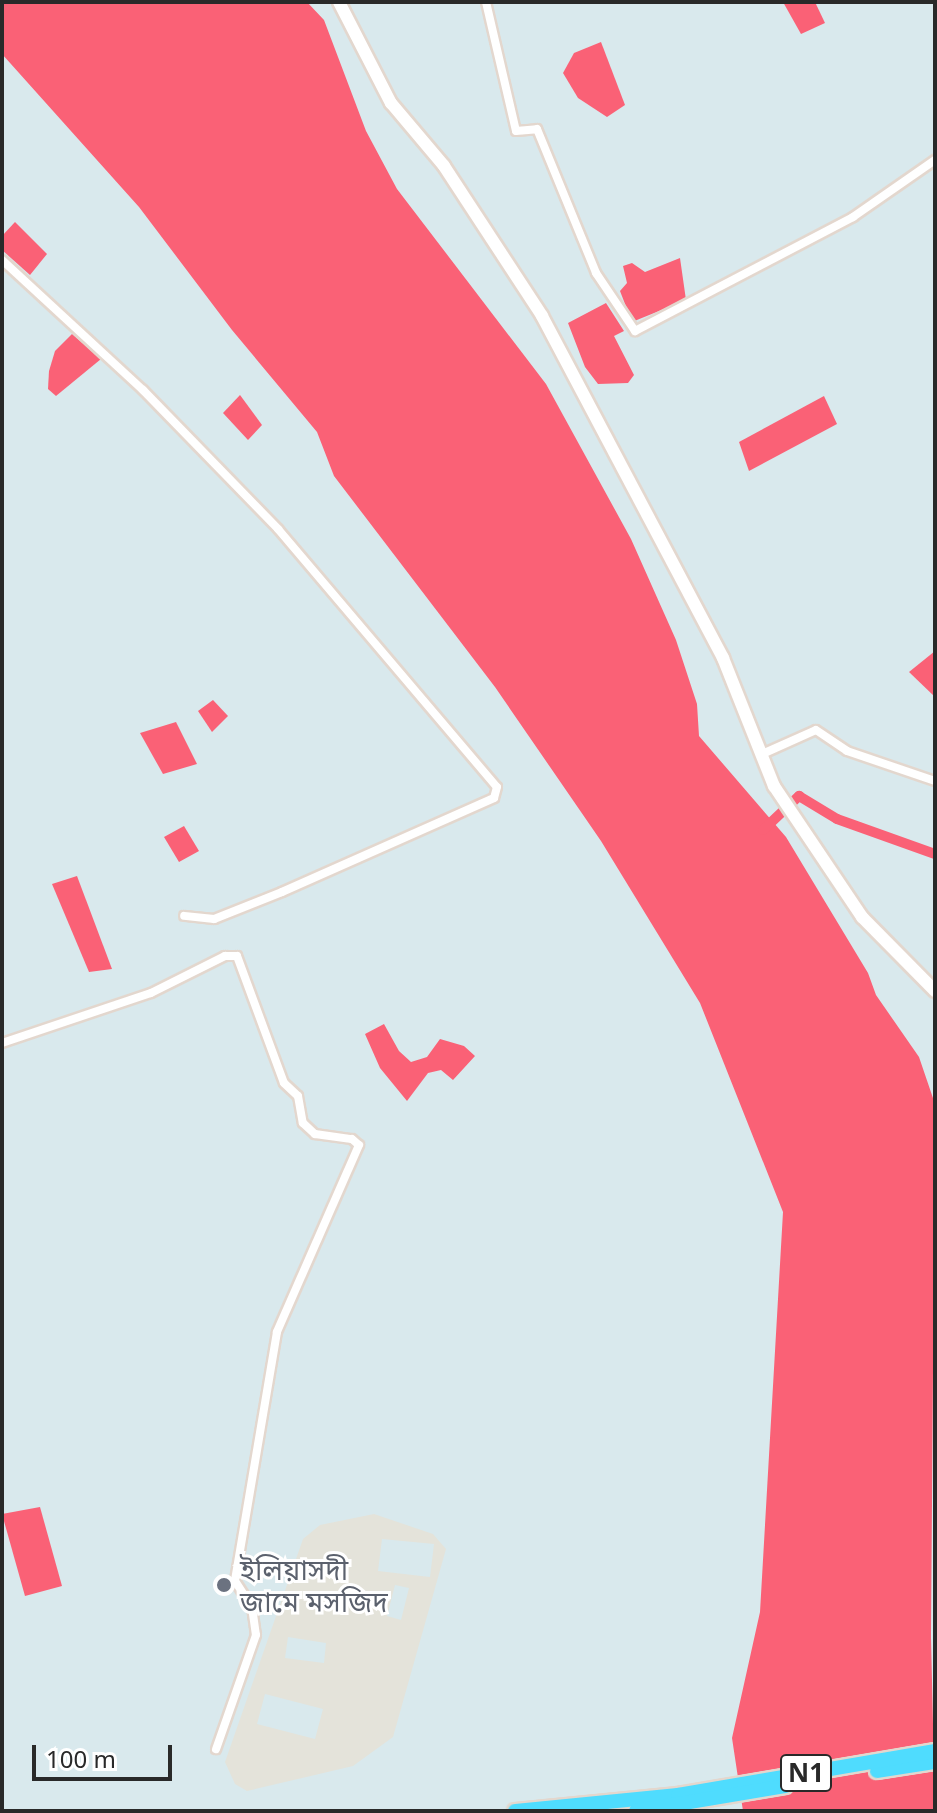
<!DOCTYPE html>
<html>
<head>
<meta charset="utf-8">
<style>
  body { margin:0 }
  #map { position:relative; width:937px; height:1813px; overflow:hidden; background:#d9e9ed; font-family:"Noto Sans","Noto Sans Bengali",sans-serif }
  div>[style] { position:absolute }
  .industrial>* { inset:0; background:#e4e3da }
  .water>* { inset:0; background:#fa6176 }
  .canal>* { height:10px; margin:-5px; padding:0 5px; transform-origin:5px; border-radius:5px; background:#fa6176 }
  .roads { filter:drop-shadow(2px 0 #e3d7ce) drop-shadow(-2px 0 #e3d7ce) drop-shadow(0 2px #e3d7ce) drop-shadow(0 -2px #e3d7ce) }
  .minor>* { height:8px; margin:-4px; padding:0 4px; transform-origin:4px; border-radius:4px; background:#fff }
  .secondary>* { height:12px; margin:-6px; padding:0 6px; transform-origin:6px; border-radius:6px; background:#fff }
  .trunk>* { height:14px; margin:-7px; padding:0 7px; transform-origin:7px; border-radius:7px; background:#4fdcfe }
  .dots>* { width:22px; height:22px; translate:-50% -50%; box-sizing:border-box; border:4px solid #fff; border-radius:50% }
  span { translate:-50% -50%; white-space:nowrap; text-align:center; line-height:1.15; -webkit-text-stroke:6px #fff; paint-order:stroke }
  .shield-label span { padding:2px 6px; background:#fff; border:2px solid; border-radius:6px; -webkit-text-stroke-width:0 }
  .shield-label { font-size:26px; color:#292929; font-weight:700 }
  .worship-label { font-size:28px; color:#5b616d }
  .left { translate:0 -50%; text-align:left }
  .frame { position:absolute; inset:0; border:4px solid #292929; pointer-events:none }
  .scale { position:absolute; left:32px; top:1745px; width:140px; height:36px; box-sizing:border-box; border:4px solid #292929; border-top:0; padding-left:10px; font-size:24px; line-height:28px; white-space:nowrap; color:#292929; -webkit-text-stroke:6px #fff; paint-order:stroke }
</style>
</head>
<body>
<div id="map">
  <div class="industrial">
    <i style="clip-path:polygon(evenodd,374px 1514px,433px 1534px,446px 1549px,393px 1737px,353px 1766px,247px 1791px,235px 1784px,225px 1762px,303px 1539px,320px 1525px,374px 1514px,382px 1539px,434px 1544px,430px 1577px,378px 1571px,382px 1539px,374px 1514px,395px 1585px,409px 1588px,401px 1620px,387px 1616px,395px 1585px,374px 1514px,288px 1637px,326px 1643px,324px 1663px,285px 1658px,288px 1637px,374px 1514px,265px 1694px,323px 1709px,315px 1739px,257px 1724px,265px 1694px)"></i>
  </div>
  <div class="water">
    <i style="clip-path:polygon(2px 2px,307px 2px,324px 20px,366px 131px,397px 189px,546px 384px,631px 539px,676px 640px,697px 704px,699px 736px,786px 837px,868px 973px,876px 995px,919px 1057px,935px 1104px,931px 1637px,935px 1811px,743px 1811px,732px 1738px,760px 1612px,783px 1212px,700px 1003px,601px 841px,495px 687px,334px 476px,317px 432px,232px 330px,139px 207px,2px 54px)"></i>
    <i style="clip-path:polygon(783px 2px,815px 2px,825px 23px,801px 34px)"></i>
    <i style="clip-path:polygon(601px 42px,625px 105px,607px 117px,578px 98px,563px 73px,574px 53px)"></i>
    <i style="clip-path:polygon(15px 222px,47px 254px,30px 275px,2px 250px,2px 236px)"></i>
    <i style="clip-path:polygon(680px 258px,686px 300px,632px 322px,620px 291px,627px 283px,623px 266px,632px 263px,645px 272px)"></i>
    <i style="clip-path:polygon(606px 303px,624px 331px,614px 336px,634px 375px,628px 383px,598px 384px,585px 367px,568px 323px)"></i>
    <i style="clip-path:polygon(72px 334px,101px 359px,56px 396px,48px 389px,49px 371px,55px 351px)"></i>
    <i style="clip-path:polygon(240px 395px,262px 425px,248px 440px,223px 413px)"></i>
    <i style="clip-path:polygon(824px 396px,837px 424px,749px 471px,739px 442px)"></i>
    <i style="clip-path:polygon(935px 651px,935px 697px,909px 672px)"></i>
    <i style="clip-path:polygon(213px 700px,228px 716px,212px 732px,198px 711px)"></i>
    <i style="clip-path:polygon(176px 722px,197px 764px,163px 774px,140px 733px)"></i>
    <i style="clip-path:polygon(184px 826px,199px 851px,179px 862px,164px 837px)"></i>
    <i style="clip-path:polygon(77px 876px,112px 969px,89px 972px,52px 884px)"></i>
    <i style="clip-path:polygon(384px 1024px,399px 1051px,411px 1062px,427px 1057px,440px 1039px,464px 1046px,475px 1056px,453px 1080px,441px 1070px,428px 1073px,407px 1101px,380px 1068px,365px 1034px)"></i>
    <i style="clip-path:polygon(40px 1507px,62px 1586px,25px 1596px,2px 1514px)"></i>
  </div>
  <div class="canal">
    <i style="left:763px;top:830px;width:50px;rotate:-43.4deg"></i>
    <i style="left:799px;top:796px;width:44px;rotate:31.2deg"></i>
    <i style="left:837px;top:819px;width:104px;rotate:19.7deg"></i>
  </div>
  <div class="roads">
    <div class="minor">
      <i style="left:486px;top:2px;width:132px;rotate:76.9deg"></i>
      <i style="left:516px;top:131px;width:21px;rotate:-5deg"></i>
      <i style="left:537px;top:129px;width:156px;rotate:67.7deg"></i>
      <i style="left:596px;top:273px;width:70px;rotate:56.1deg"></i>
      <i style="left:635px;top:331px;width:246px;rotate:-27.6deg"></i>
      <i style="left:853px;top:217px;width:100px;rotate:-34.8deg"></i>
      <i style="left:2px;top:260px;width:192px;rotate:42.7deg"></i>
      <i style="left:143px;top:390px;width:194px;rotate:45.8deg"></i>
      <i style="left:278px;top:529px;width:338px;rotate:49.7deg"></i>
      <i style="left:497px;top:787px;width:11px;rotate:105deg"></i>
      <i style="left:494px;top:798px;width:232px;rotate:156.1deg"></i>
      <i style="left:282px;top:892px;width:73px;rotate:158.3deg"></i>
      <i style="left:214px;top:919px;width:30px;rotate:-174deg"></i>
      <i style="left:760px;top:755px;width:61px;rotate:-24.1deg"></i>
      <i style="left:816px;top:730px;width:37px;rotate:34deg"></i>
      <i style="left:847px;top:751px;width:93px;rotate:18.8deg"></i>
      <i style="left:2px;top:1043px;width:157px;rotate:-18.6deg"></i>
      <i style="left:151px;top:993px;width:83px;rotate:-26.6deg"></i>
      <i style="left:225px;top:956px;width:12px"></i>
      <i style="left:237px;top:956px;width:135px;rotate:69.7deg"></i>
      <i style="left:284px;top:1083px;width:19px;rotate:43deg"></i>
      <i style="left:298px;top:1096px;width:27px;rotate:80deg"></i>
      <i style="left:303px;top:1123px;width:16px;rotate:43deg"></i>
      <i style="left:315px;top:1134px;width:37px;rotate:8deg"></i>
      <i style="left:352px;top:1139px;width:9px;rotate:41deg"></i>
      <i style="left:359px;top:1145px;width:204px;rotate:113.7deg"></i>
      <i style="left:277px;top:1332px;width:253px;rotate:99.6deg"></i>
      <i style="left:235px;top:1581px;width:31px;rotate:57deg"></i>
      <i style="left:252px;top:1607px;width:28px;rotate:82deg"></i>
      <i style="left:256px;top:1635px;width:121px;rotate:109.3deg"></i>
    </div>
    <div class="secondary">
      <i style="left:339px;top:2px;width:114px;rotate:62.8deg"></i>
      <i style="left:391px;top:103px;width:82px;rotate:49.9deg"></i>
      <i style="left:444px;top:166px;width:179px;rotate:56.8deg"></i>
      <i style="left:542px;top:316px;width:387px;rotate:62.1deg"></i>
      <i style="left:723px;top:658px;width:138px;rotate:68.3deg"></i>
      <i style="left:774px;top:786px;width:158px;rotate:56.1deg"></i>
      <i style="left:862px;top:917px;width:104px;rotate:45.4deg"></i>
    </div>
    <div class="trunk">
      <i style="left:877px;top:1771px;width:59px;rotate:-8.8deg"></i>
      <i style="left:515px;top:1811px;width:164px;rotate:-5.6deg"></i>
      <i style="left:678px;top:1795px;width:261px;rotate:-9.7deg"></i>
      <i style="left:636px;top:1811px;width:151px;rotate:-9.5deg"></i>
    </div>
  </div>
  <div class="dots">
    <i style="left:224px;top:1585px;background:#6b7280"></i>
  </div>
  <div class="shield-label">
    <span style="left:806px;top:1773px">N1</span>
  </div>
  <div class="worship-label">
    <span class="left" style="left:240px;top:1585px">ইলিয়াসদী<br>জামে মসজিদ</span>
  </div>
  <div class="frame"></div>
  <div class="scale">100 m</div>
</div>
</body>
</html>
